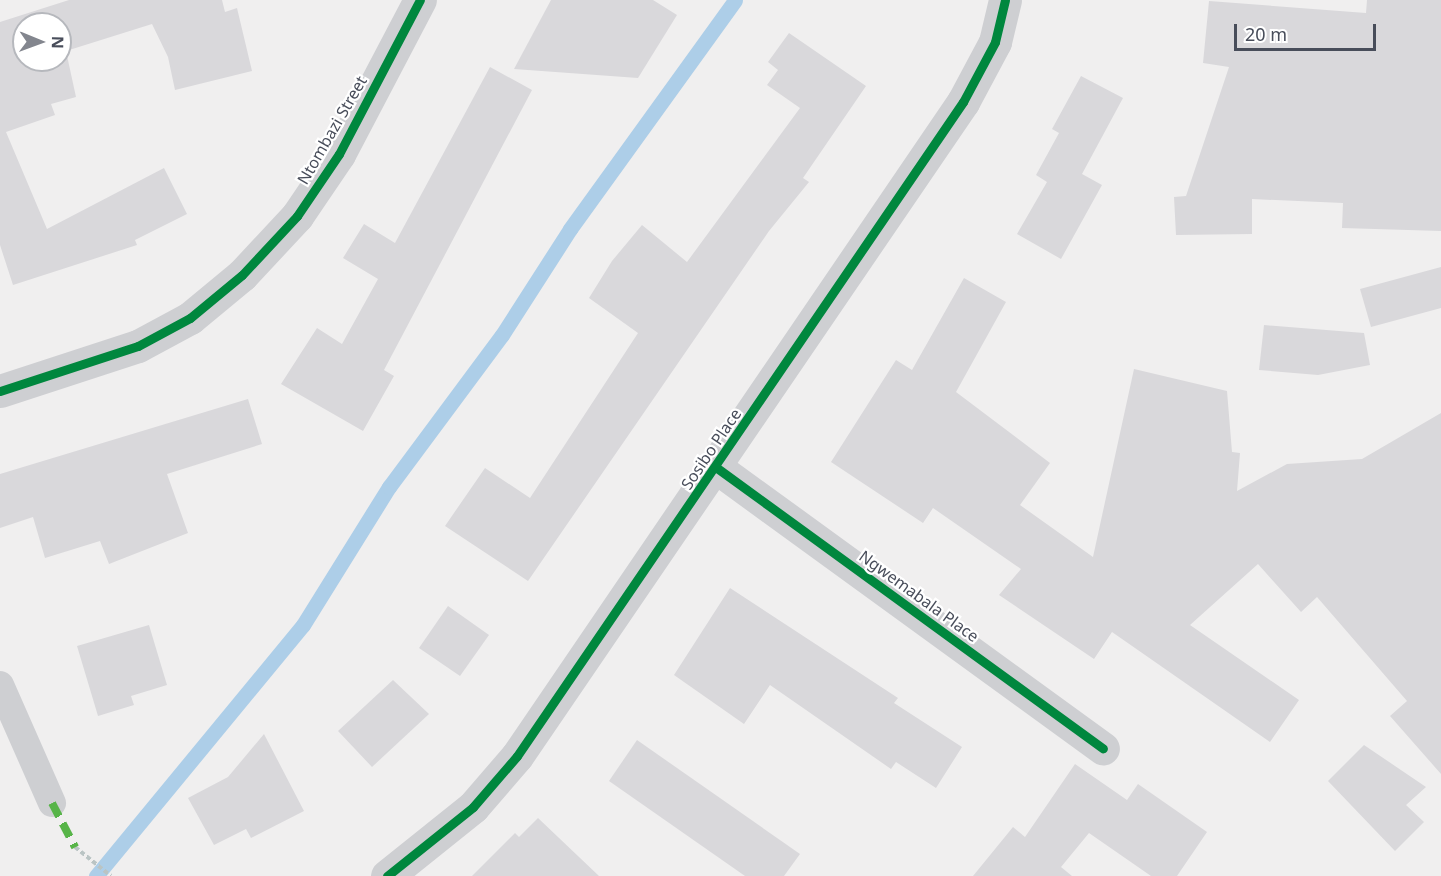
<!DOCTYPE html>
<html>
<head>
<meta charset="utf-8">
<style>
  body { margin:0 }
  #map { position:relative; width:1441px; height:876px; overflow:hidden; background:#f0efef; font-family:"Noto Sans",sans-serif }
  div>[style] { position:absolute }
  .stream>* { height:15px; margin:-7.5px; padding:0 7.5px; transform-origin:7.5px; border-radius:7.5px; background:#adcee8 }
  .building>* { inset:0; background:#d9d8db }
  .path>* { height:4px; margin-top:-2px; transform-origin:0; background:repeating-linear-gradient(90deg,#bac4c4 0 4.5px,transparent 0 7.5px) }
  .service>* { height:28px; margin:-14px; padding:0 14px; transform-origin:14px; border-radius:14px; background:#cecfd2 }
  .minor>* { height:33px; margin:-16.5px; padding:0 16.5px; transform-origin:16.5px; border-radius:16.5px; background:#cecfd2 }
  .quiet>* { height:8px; margin-top:-4px; transform-origin:0; background:repeating-linear-gradient(90deg,#57b448 0 15px,transparent 0 23px) }
  .cycleway>* { height:9px; margin:-4.5px; padding:0 4.5px; transform-origin:4.5px; border-radius:4.5px; background:#00873e }
  span { translate:-50% -50%; white-space:nowrap; text-align:center; line-height:1.15; -webkit-text-stroke:4.5px #fff; paint-order:stroke }
  .street-label { font-size:16px; color:#484d5a }
  .north { position:absolute; left:12px; top:12px; width:60px; height:60px; box-sizing:border-box; background:#fff; border:2px solid #b6b8bd; border-radius:50%; rotate:91deg; font-size:16px; font-weight:700; line-height:24px; text-align:center; color:#484d5a }
  .north::after { content:''; display:block; margin:auto; width:21px; height:27px; background:#83868e; clip-path:polygon(50% 0,100% 100%,50% 72%,0 100%) }
  .scale { position:absolute; left:1234px; top:24px; width:142px; height:27px; box-sizing:border-box; border:3px solid #484d5a; border-top:0; padding-left:8px; font-size:18px; line-height:21px; white-space:nowrap; color:#484d5a; -webkit-text-stroke:4px #fff; paint-order:stroke }
</style>
</head>
<body>
<div id="map">
  <div class="stream">
    <i style="left:96px;top:876px;width:325px;rotate:-50.5deg"></i>
    <i style="left:303px;top:625px;width:163px;rotate:-58.1deg"></i>
    <i style="left:389px;top:487px;width:189px;rotate:-53.4deg"></i>
    <i style="left:502px;top:335px;width:126px;rotate:-57.3deg"></i>
    <i style="left:570px;top:229px;width:282px;rotate:-54.2deg"></i>
  </div>
  <div class="building">
    <i style="clip-path:polygon(evenodd,69px 0,222px 0,225px 12px,237px 8px,252px 71px,175px 90px,168px 57px,152px 24px,66px 51px,76px 97px,51px 104px,55px 115px,6px 132px,47px 229px,164px 168px,187px 214px,135px 240px,137px 245px,13px 285px,0 245px,0 22px,69px 0,24px 24px,60px 24px,60px 60px,24px 60px,24px 24px)"></i>
    <i style="clip-path:polygon(551px 0,653px 0,677px 15px,638px 78px,514px 69px)"></i>
    <i style="clip-path:polygon(1367px 0,1441px 0,1441px 231px,1342px 228px,1343px 203px,1252px 199px,1252px 234px,1176px 235px,1174px 197px,1186px 196px,1229px 67px,1203px 63px,1209px 1px,1366px 13px)"></i>
    <i style="clip-path:polygon(789px 33px,866px 86px,803px 178px,809px 182px,769px 231px,528px 581px,445px 526px,485px 468px,530px 498px,638px 333px,589px 298px,612px 261px,642px 225px,687px 262px,800px 108px,767px 85px,778px 70px,768px 62px)"></i>
    <i style="clip-path:polygon(490px 67px,532px 90px,384px 370px,394px 376px,363px 431px,281px 384px,317px 328px,342px 344px,378px 279px,343px 258px,364px 224px,395px 243px)"></i>
    <i style="clip-path:polygon(1081px 76px,1123px 98px,1082px 174px,1102px 185px,1061px 259px,1017px 234px,1047px 182px,1036px 175px,1059px 133px,1052px 129px)"></i>
    <i style="clip-path:polygon(1441px 267px,1441px 308px,1371px 327px,1360px 289px)"></i>
    <i style="clip-path:polygon(964px 278px,1006px 302px,956px 392px,1050px 463px,1020px 505px,1093px 557px,1134px 369px,1227px 391px,1232px 452px,1240px 453px,1237px 491px,1287px 464px,1362px 459px,1441px 413px,1441px 774px,1390px 716px,1407px 701px,1317px 597px,1301px 612px,1258px 564px,1190px 625px,1299px 700px,1270px 742px,1112px 632px,1094px 659px,999px 595px,1021px 569px,933px 508px,923px 523px,831px 462px,896px 360px,912px 370px)"></i>
    <i style="clip-path:polygon(1264px 325px,1364px 333px,1370px 365px,1318px 375px,1259px 370px)"></i>
    <i style="clip-path:polygon(248px 399px,262px 444px,167px 474px,188px 533px,109px 564px,100px 541px,45px 558px,33px 517px,0 528px,0 474px)"></i>
    <i style="clip-path:polygon(730px 588px,898px 698px,894px 703px,962px 747px,936px 788px,896px 762px,891px 769px,770px 685px,744px 724px,674px 675px)"></i>
    <i style="clip-path:polygon(448px 606px,489px 635px,460px 676px,419px 648px)"></i>
    <i style="clip-path:polygon(149px 625px,167px 685px,131px 696px,134px 705px,98px 716px,77px 646px)"></i>
    <i style="clip-path:polygon(393px 680px,429px 714px,372px 767px,338px 731px)"></i>
    <i style="clip-path:polygon(264px 734px,304px 811px,251px 838px,246px 829px,214px 845px,188px 798px,228px 777px)"></i>
    <i style="clip-path:polygon(637px 740px,800px 854px,784px 876px,745px 876px,609px 781px)"></i>
    <i style="clip-path:polygon(1364px 745px,1426px 787px,1406px 805px,1424px 822px,1395px 851px,1328px 781px)"></i>
    <i style="clip-path:polygon(1075px 764px,1127px 800px,1138px 784px,1207px 832px,1177px 876px,1151px 876px,1089px 833px,1061px 867px,1072px 876px,973px 876px,1013px 827px,1025px 837px)"></i>
    <i style="clip-path:polygon(538px 818px,599px 876px,472px 876px,515px 833px,519px 837px)"></i>
  </div>
  <div class="path">
    <i style="left:75px;top:847px;width:46px;rotate:38.9deg"></i>
  </div>
  <div class="service">
    <i style="left:0;top:685px;width:129px;rotate:66.2deg"></i>
  </div>
  <div class="minor">
    <i style="left:0;top:391px;width:145px;rotate:-18.1deg"></i>
    <i style="left:138px;top:346px;width:59px;rotate:-28.3deg"></i>
    <i style="left:190px;top:318px;width:67px;rotate:-39.6deg"></i>
    <i style="left:242px;top:275px;width:81px;rotate:-47deg"></i>
    <i style="left:297px;top:216px;width:75px;rotate:-55.9deg"></i>
    <i style="left:339px;top:154px;width:174px;rotate:-62.3deg"></i>
    <i style="left:717px;top:468px;width:477px;rotate:36deg"></i>
    <i style="left:387px;top:876px;width:110px;rotate:-38.7deg"></i>
    <i style="left:473px;top:807px;width:67px;rotate:-49.2deg"></i>
    <i style="left:517px;top:756px;width:792px;rotate:-55.71deg"></i>
    <i style="left:963px;top:102px;width:68px;rotate:-61.9deg"></i>
    <i style="left:995px;top:42px;width:43px;rotate:-76.6deg"></i>
  </div>
  <div class="quiet">
    <i style="left:52px;top:803px;width:50px;rotate:62.4deg"></i>
  </div>
  <div class="cycleway">
    <i style="left:0;top:391px;width:145px;rotate:-18.1deg"></i>
    <i style="left:138px;top:346px;width:59px;rotate:-28.3deg"></i>
    <i style="left:190px;top:318px;width:67px;rotate:-39.6deg"></i>
    <i style="left:242px;top:275px;width:81px;rotate:-47deg"></i>
    <i style="left:297px;top:216px;width:75px;rotate:-55.9deg"></i>
    <i style="left:339px;top:154px;width:174px;rotate:-62.3deg"></i>
    <i style="left:717px;top:468px;width:477px;rotate:36deg"></i>
    <i style="left:387px;top:876px;width:110px;rotate:-38.7deg"></i>
    <i style="left:473px;top:807px;width:67px;rotate:-49.2deg"></i>
    <i style="left:517px;top:756px;width:792px;rotate:-55.71deg"></i>
    <i style="left:963px;top:102px;width:68px;rotate:-61.9deg"></i>
    <i style="left:995px;top:42px;width:43px;rotate:-76.6deg"></i>
  </div>
  <div class="street-label">
    <span style="left:332px;top:130px;rotate:-60deg">Ntombazi Street</span>
    <span style="left:711px;top:449px;rotate:-56deg">Sosibo Place</span>
    <span style="left:919px;top:596px;rotate:36deg">Ngwemabala Place</span>
  </div>
  <div class="north">N</div>
  <div class="scale">20 m</div>
</div>
</body>
</html>
